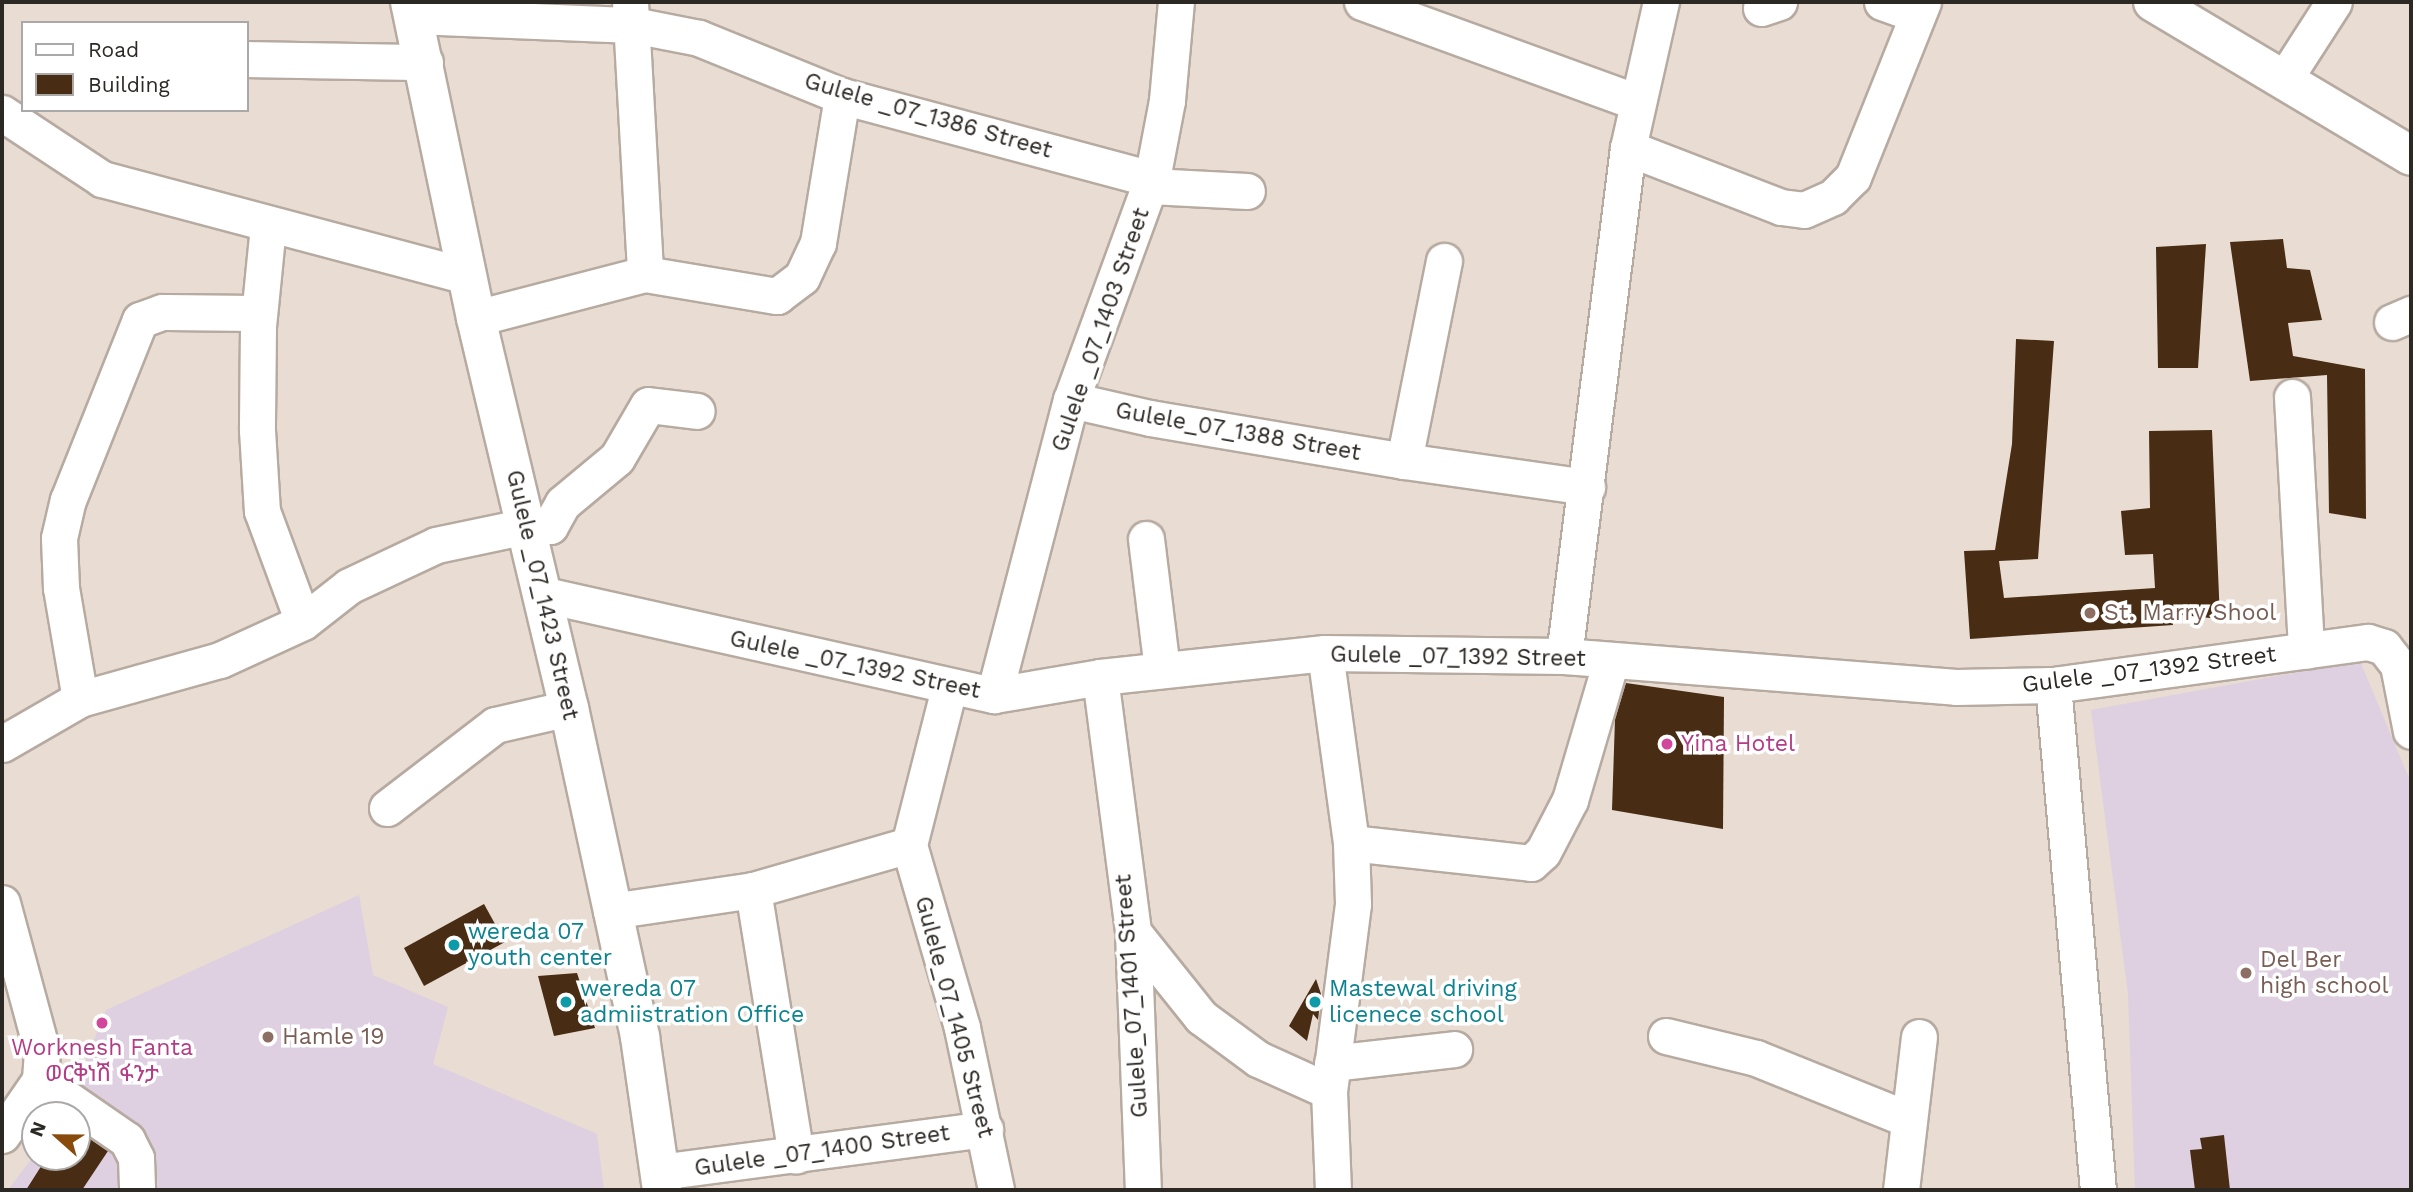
<!DOCTYPE html>
<html>
<head>
<meta charset="utf-8">
<style>
  body { margin:0 }
  #map { position:relative; width:2413px; height:1192px; overflow:hidden; background:#e9dcd2; font-family:"Work Sans","Noto Sans Ethiopic",sans-serif }
  div>[style] { position:absolute }
  .education>* { inset:0; background:#decfe1 }
  .building>* { inset:0; background:#482c13 }
  .roads { filter:drop-shadow(2px 0 #b6aaa1) drop-shadow(-2px 0 #b6aaa1) drop-shadow(0 2px #b6aaa1) drop-shadow(0 -2px #b6aaa1) }
  .minor>* { height:35px; margin:-17.5px; padding:0 17.5px; transform-origin:17.5px; border-radius:17.5px; background:#fff }
  .major>* { height:38px; margin:-19px; padding:0 19px; transform-origin:19px; border-radius:19px; background:#fff }
  .dots>* { width:19px; height:19px; translate:-50% -50%; box-sizing:border-box; border:4px solid #fff; border-radius:50% }
  span { translate:-50% -50%; white-space:nowrap; text-align:center; line-height:1.15; -webkit-text-stroke:7px #fff; paint-order:stroke }
  .street-label { font-size:23px; color:#2c2824 }
  .education-label { font-size:23px; color:#785e54 }
  .left { translate:0 -50%; text-align:left }
  .hotel-label { font-size:23px; color:#b23c85 }
  .culture-label { font-size:23px; color:#0d838f }
  .frame { position:absolute; inset:0; border:4px solid #2c2824; pointer-events:none }
  .legend { position:absolute; left:21px; top:21px; width:228px; height:91px; box-sizing:border-box; background:#fff; border:2px solid #aba9a7; margin:0; padding:9px 12px; list-style:none; font-size:21px; color:#2c2824 }
  .legend li { display:flex; align-items:center; gap:14px; height:35px }
  .legend b { width:35px; border:2px solid #aba9a7 }
  .north { position:absolute; left:21px; top:1101px; width:70px; height:70px; box-sizing:border-box; background:#fff; border:2px solid #aba9a7; border-radius:50%; rotate:291deg; font-size:19px; font-weight:700; line-height:28px; text-align:center; color:#2c2824 }
  .north::after { content:''; display:block; margin:auto; width:24px; height:32px; background:#884b0b; clip-path:polygon(50% 0,100% 100%,50% 72%,0 100%) }
</style>
</head>
<body>
<div id="map">
  <div class="education">
    <i style="clip-path:polygon(2360px 661px,2411px 783px,2411px 1190px,2135px 1190px,2128px 994px,2091px 710px)"></i>
    <i style="clip-path:polygon(359px 895px,373px 975px,448px 1007px,433px 1064px,597px 1134px,604px 1190px,8px 1190px,35px 1154px,77px 1157px,77px 1115px,64px 1115px,106px 1010px)"></i>
  </div>
  <div class="building">
    <i style="clip-path:polygon(2283px 239px,2287px 268px,2310px 270px,2322px 320px,2288px 323px,2293px 356px,2365px 369px,2366px 519px,2329px 513px,2327px 375px,2250px 381px,2230px 242px)"></i>
    <i style="clip-path:polygon(2206px 244px,2198px 368px,2158px 368px,2156px 247px)"></i>
    <i style="clip-path:polygon(2016px 339px,2054px 341px,2038px 559px,1999px 561px,2004px 598px,2155px 588px,2153px 554px,2125px 555px,2121px 511px,2150px 508px,2149px 431px,2212px 430px,2220px 619px,2172px 614px,2173px 625px,1970px 639px,1964px 551px,1995px 550px,2012px 444px)"></i>
    <i style="clip-path:polygon(1626px 683px,1724px 697px,1723px 829px,1612px 810px,1615px 719px)"></i>
    <i style="clip-path:polygon(484px 904px,505px 942px,424px 986px,404px 948px)"></i>
    <i style="clip-path:polygon(577px 973px,595px 1028px,554px 1036px,538px 976px)"></i>
    <i style="clip-path:polygon(1316px 979px,1321px 994px,1318px 1020px,1313px 1014px,1307px 1041px,1289px 1026px)"></i>
    <i style="clip-path:polygon(77px 1130px,108px 1151px,82px 1190px,26px 1190px,47px 1157px,77px 1157px)"></i>
    <i style="clip-path:polygon(2224px 1135px,2230px 1190px,2195px 1190px,2190px 1150px,2202px 1149px,2200px 1138px)"></i>
  </div>
  <div class="roads">
    <div class="minor">
      <i style="left:630px;top:2px;width:272px;rotate:86.8deg"></i>
      <i style="left:1362px;top:2px;width:293px;rotate:20deg"></i>
      <i style="left:1882px;top:2px;width:37px;rotate:20deg"></i>
      <i style="left:1761px;top:8px;width:19px;rotate:-18deg"></i>
      <i style="left:415px;top:16px;width:218px;rotate:2.4deg"></i>
      <i style="left:633px;top:25px;width:67px;rotate:11.1deg"></i>
      <i style="left:699px;top:38px;width:154px;rotate:22.1deg"></i>
      <i style="left:842px;top:96px;width:321px;rotate:15deg"></i>
      <i style="left:247px;top:59px;width:178px;rotate:1deg"></i>
      <i style="left:2285px;top:78px;width:90px;rotate:-57.2deg"></i>
      <i style="left:2px;top:113px;width:120px;rotate:33.4deg"></i>
      <i style="left:102px;top:179px;width:378px;rotate:14.9deg"></i>
      <i style="left:1628px;top:148px;width:164px;rotate:21.1deg"></i>
      <i style="left:1781px;top:207px;width:23px;rotate:7deg"></i>
      <i style="left:1804px;top:210px;width:32px;rotate:-24deg"></i>
      <i style="left:1833px;top:197px;width:28px;rotate:-45deg"></i>
      <i style="left:1853px;top:177px;width:188px;rotate:-68.2deg"></i>
      <i style="left:1150px;top:186px;width:97px;rotate:3deg"></i>
      <i style="left:268px;top:226px;width:101px;rotate:95.7deg"></i>
      <i style="left:258px;top:327px;width:103px;rotate:90.6deg"></i>
      <i style="left:257px;top:430px;width:81px;rotate:86.5deg"></i>
      <i style="left:262px;top:511px;width:118px;rotate:69.7deg"></i>
      <i style="left:476px;top:318px;width:175px;rotate:-14.6deg"></i>
      <i style="left:645px;top:274px;width:134px;rotate:9.5deg"></i>
      <i style="left:777px;top:296px;width:31px;rotate:-37deg"></i>
      <i style="left:802px;top:277px;width:38px;rotate:-65deg"></i>
      <i style="left:818px;top:243px;width:149px;rotate:-80.7deg"></i>
      <i style="left:2392px;top:322px;width:21px;rotate:-23deg"></i>
      <i style="left:2292px;top:397px;width:254px;rotate:86.8deg"></i>
      <i style="left:1071px;top:400px;width:81px;rotate:12.8deg"></i>
      <i style="left:1150px;top:418px;width:258px;rotate:9.6deg"></i>
      <i style="left:1404px;top:461px;width:185px;rotate:8.1deg"></i>
      <i style="left:1404px;top:461px;width:204px;rotate:-78.7deg"></i>
      <i style="left:1146px;top:539px;width:132px;rotate:83deg"></i>
      <i style="left:541px;top:594px;width:464px;rotate:12.6deg"></i>
      <i style="left:994px;top:695px;width:108px;rotate:-9.6deg"></i>
      <i style="left:1100px;top:677px;width:226px;rotate:-6.1deg"></i>
      <i style="left:1325px;top:653px;width:239px;rotate:0.7deg"></i>
      <i style="left:1564px;top:656px;width:393px;rotate:4.5deg"></i>
      <i style="left:1956px;top:687px;width:97px;rotate:-1.2deg"></i>
      <i style="left:2053px;top:685px;width:318px;rotate:-7.8deg"></i>
      <i style="left:2368px;top:642px;width:17px;rotate:17deg"></i>
      <i style="left:2384px;top:647px;width:23px;rotate:52deg"></i>
      <i style="left:2398px;top:665px;width:67px;rotate:78.9deg"></i>
      <i style="left:1325px;top:653px;width:192px;rotate:82.2deg"></i>
      <i style="left:1351px;top:843px;width:61px;rotate:88.1deg"></i>
      <i style="left:1353px;top:904px;width:189px;rotate:97.3deg"></i>
      <i style="left:1329px;top:1091px;width:99px;rotate:87.7deg"></i>
      <i style="left:1564px;top:656px;width:512px;rotate:-82.82deg"></i>
      <i style="left:1628px;top:148px;width:150px;rotate:-77.3deg"></i>
      <i style="left:1100px;top:677px;width:257px;rotate:82.6deg"></i>
      <i style="left:1133px;top:932px;width:258px;rotate:87.8deg"></i>
      <i style="left:2053px;top:685px;width:507px;rotate:84.91deg"></i>
      <i style="left:994px;top:695px;width:305px;rotate:-75.4deg"></i>
      <i style="left:1071px;top:400px;width:235px;rotate:-69.9deg"></i>
      <i style="left:1152px;top:179px;width:80px;rotate:-79.2deg"></i>
      <i style="left:1167px;top:100px;width:98px;rotate:-84.8deg"></i>
      <i style="left:80px;top:699px;width:113px;rotate:-99.7deg"></i>
      <i style="left:61px;top:588px;width:50px;rotate:-92.3deg"></i>
      <i style="left:59px;top:538px;width:39px;rotate:-77deg"></i>
      <i style="left:68px;top:500px;width:194px;rotate:-68.2deg"></i>
      <i style="left:140px;top:320px;width:23px;rotate:-20deg"></i>
      <i style="left:162px;top:312px;width:97px;rotate:0.6deg"></i>
      <i style="left:2px;top:744px;width:90px;rotate:-30deg"></i>
      <i style="left:80px;top:699px;width:145px;rotate:-15.6deg"></i>
      <i style="left:220px;top:660px;width:91px;rotate:-24.6deg"></i>
      <i style="left:303px;top:622px;width:58px;rotate:-38deg"></i>
      <i style="left:349px;top:586px;width:96px;rotate:-25.2deg"></i>
      <i style="left:436px;top:545px;width:93px;rotate:-11.8deg"></i>
      <i style="left:527px;top:526px;width:23px"></i>
      <i style="left:550px;top:526px;width:26px;rotate:-61deg"></i>
      <i style="left:563px;top:503px;width:70px;rotate:-39.8deg"></i>
      <i style="left:617px;top:458px;width:61px;rotate:-59.7deg"></i>
      <i style="left:648px;top:405px;width:49px;rotate:7deg"></i>
      <i style="left:387px;top:808px;width:136px;rotate:-37.5deg"></i>
      <i style="left:495px;top:725px;width:76px;rotate:-12.9deg"></i>
      <i style="left:1351px;top:843px;width:181px;rotate:6.3deg"></i>
      <i style="left:1531px;top:863px;width:16px;rotate:-43deg"></i>
      <i style="left:1543px;top:852px;width:59px;rotate:-62.6deg"></i>
      <i style="left:1570px;top:800px;width:145px;rotate:-73.6deg"></i>
      <i style="left:909px;top:845px;width:191px;rotate:73.8deg"></i>
      <i style="left:962px;top:1028px;width:166px;rotate:78.1deg"></i>
      <i style="left:909px;top:845px;width:162px;rotate:-75.7deg"></i>
      <i style="left:753px;top:890px;width:269px;rotate:80.8deg"></i>
      <i style="left:2px;top:903px;width:153px;rotate:74.9deg"></i>
      <i style="left:42px;top:1051px;width:29px;rotate:94deg"></i>
      <i style="left:40px;top:1080px;width:67px;rotate:124.6deg"></i>
      <i style="left:611px;top:911px;width:144px;rotate:-8.4deg"></i>
      <i style="left:753px;top:890px;width:162px;rotate:-16.1deg"></i>
      <i style="left:1133px;top:932px;width:109px;rotate:51.3deg"></i>
      <i style="left:1201px;top:1017px;width:71px;rotate:36.4deg"></i>
      <i style="left:1258px;top:1059px;width:78px;rotate:24.3deg"></i>
      <i style="left:1666px;top:1036px;width:93px;rotate:13.7deg"></i>
      <i style="left:1756px;top:1058px;width:164px;rotate:21.9deg"></i>
      <i style="left:1332px;top:1063px;width:123px;rotate:-6.5deg"></i>
      <i style="left:40px;top:1080px;width:106px;rotate:34.6deg"></i>
      <i style="left:127px;top:1140px;width:20px;rotate:63deg"></i>
      <i style="left:136px;top:1158px;width:32px;rotate:88deg"></i>
      <i style="left:659px;top:1172px;width:329px;rotate:-7.5deg"></i>
      <i style="left:1901px;top:1190px;width:154px;rotate:-83.3deg"></i>
    </div>
    <div class="major">
      <i style="left:410px;top:2px;width:323px;rotate:78.2deg"></i>
      <i style="left:476px;top:318px;width:401px;rotate:76.6deg"></i>
      <i style="left:569px;top:708px;width:337px;rotate:77.8deg"></i>
      <i style="left:640px;top:1037px;width:155px;rotate:81.8deg"></i>
      <i style="left:2153px;top:2px;width:300px;rotate:30.8deg"></i>
    </div>
  </div>
  <div class="dots">
    <i style="left:2090px;top:613px;background:#8d6e63"></i>
    <i style="left:1667px;top:744px;background:#d1479c"></i>
    <i style="left:454px;top:945px;background:#0f9aa8"></i>
    <i style="left:2246px;top:973px;background:#8d6e63"></i>
    <i style="left:566px;top:1002px;background:#0f9aa8"></i>
    <i style="left:1315px;top:1002px;background:#0f9aa8"></i>
    <i style="left:102px;top:1023px;background:#d1479c"></i>
    <i style="left:268px;top:1037px;background:#8d6e63"></i>
  </div>
  <div class="street-label">
    <span style="left:928px;top:116px;rotate:16deg">Gulele _07_1386 Street</span>
    <span style="left:1101px;top:330px;rotate:-71deg">Gulele _07_1403 Street</span>
    <span style="left:1238px;top:432px;rotate:10deg">Gulele_07_1388 Street</span>
    <span style="left:542px;top:595px;rotate:77deg">Gulele _07_1423 Street</span>
    <span style="left:1458px;top:657px;rotate:1deg">Gulele _07_1392 Street</span>
    <span style="left:855px;top:665px;rotate:12deg">Gulele _07_1392 Street</span>
    <span style="left:2149px;top:670px;rotate:-7deg">Gulele _07_1392 Street</span>
    <span style="left:1132px;top:996px;rotate:-94deg">Gulele_07_1401 Street</span>
    <span style="left:954px;top:1017px;rotate:75deg">Gulele_07_1405 Street</span>
    <span style="left:822px;top:1151px;rotate:-8deg">Gulele _07_1400 Street</span>
  </div>
  <div class="education-label">
    <span class="left" style="left:2104px;top:613px">St. Marry Shool</span>
    <span class="left" style="left:2260px;top:973px">Del Ber<br>high school</span>
    <span class="left" style="left:282px;top:1037px">Hamle 19</span>
  </div>
  <div class="hotel-label">
    <span class="left" style="left:1681px;top:744px">Yina Hotel</span>
    <span style="left:102px;top:1061px">Worknesh Fanta<br>ወርቅነሽ ፋንታ</span>
  </div>
  <div class="culture-label">
    <span class="left" style="left:468px;top:945px">wereda 07<br>youth center</span>
    <span class="left" style="left:580px;top:1002px">wereda 07<br>admiistration Office</span>
    <span class="left" style="left:1329px;top:1002px">Mastewal driving<br>licenece school</span>
  </div>
  <div class="frame"></div>
  <ul class="legend">
  <li><b style="height:9px;background:#fff"></b>Road</li>
  <li><b style="height:19px;background:#482c13"></b>Building</li>
  </ul>
  <div class="north">N</div>
</div>
</body>
</html>
